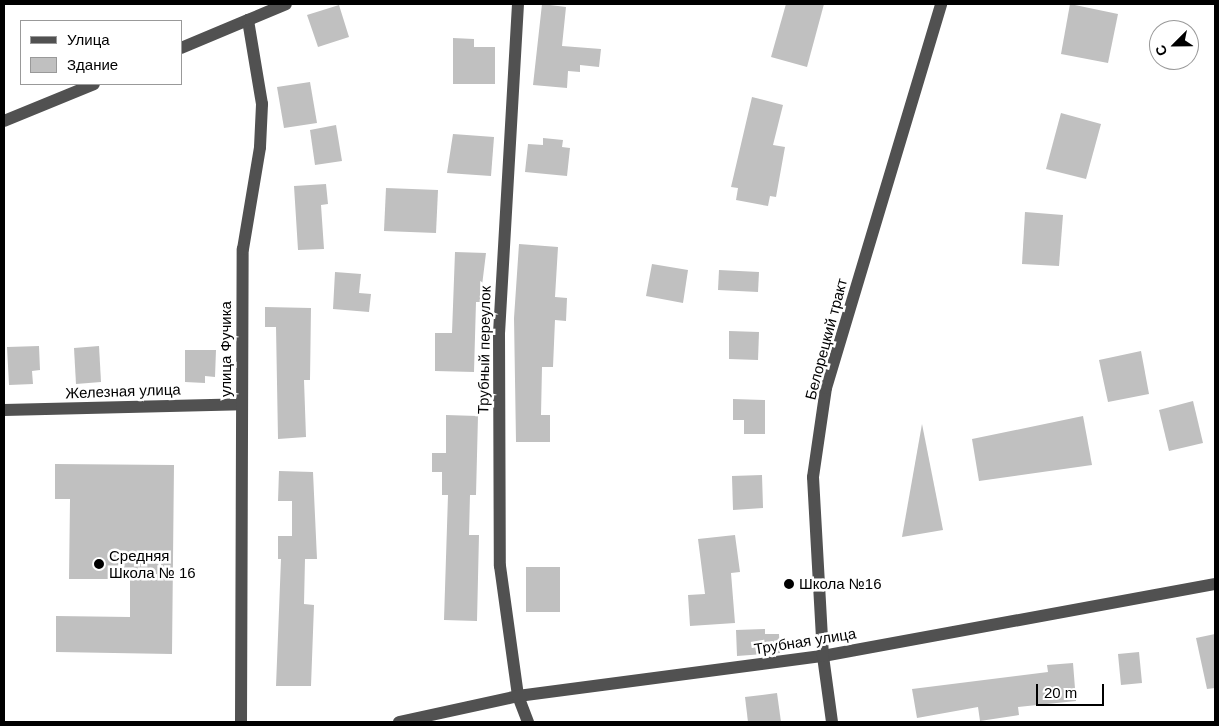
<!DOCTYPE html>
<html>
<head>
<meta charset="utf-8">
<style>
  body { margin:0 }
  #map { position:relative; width:1219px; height:726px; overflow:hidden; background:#fff; font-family:Helvetica,sans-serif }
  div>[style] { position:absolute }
  .building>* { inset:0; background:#c0c0c0 }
  .minor>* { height:12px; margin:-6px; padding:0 6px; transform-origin:6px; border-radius:6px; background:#515151 }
  .dots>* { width:14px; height:14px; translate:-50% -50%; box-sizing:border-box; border:2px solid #fff; border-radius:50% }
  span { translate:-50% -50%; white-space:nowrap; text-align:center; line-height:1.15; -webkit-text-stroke:5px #fff; paint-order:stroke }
  .street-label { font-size:15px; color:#000 }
  .poi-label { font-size:15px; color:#000 }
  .left { translate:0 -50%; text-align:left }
  .frame { position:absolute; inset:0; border:5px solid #000; pointer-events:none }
  .legend { position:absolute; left:20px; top:20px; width:162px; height:65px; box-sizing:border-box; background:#fff; border:1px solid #999; margin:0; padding:6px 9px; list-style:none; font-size:15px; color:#000 }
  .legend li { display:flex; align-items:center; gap:10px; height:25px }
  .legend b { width:25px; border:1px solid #999 }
  .north { position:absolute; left:1149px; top:20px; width:50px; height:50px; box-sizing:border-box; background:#fff; border:1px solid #999; border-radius:50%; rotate:247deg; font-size:14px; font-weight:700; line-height:20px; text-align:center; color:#000 }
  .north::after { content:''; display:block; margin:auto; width:18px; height:22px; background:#000; clip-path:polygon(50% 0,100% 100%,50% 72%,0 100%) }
  .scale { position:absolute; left:1036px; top:684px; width:68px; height:22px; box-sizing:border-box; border:2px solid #000; border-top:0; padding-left:6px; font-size:15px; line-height:18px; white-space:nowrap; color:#000; -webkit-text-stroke:4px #fff; paint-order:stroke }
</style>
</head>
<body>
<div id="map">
  <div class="building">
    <i style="clip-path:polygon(542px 4px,566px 7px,562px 46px,601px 49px,599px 67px,580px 65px,580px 72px,568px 71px,567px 88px,533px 85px)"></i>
    <i style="clip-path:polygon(786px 4px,824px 4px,807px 67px,771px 57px)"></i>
    <i style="clip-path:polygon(1070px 4px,1118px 14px,1108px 63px,1061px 54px)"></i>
    <i style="clip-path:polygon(339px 5px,349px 37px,318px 47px,307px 15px)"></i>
    <i style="clip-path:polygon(453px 38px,474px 39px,474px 47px,495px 47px,495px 84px,453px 84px)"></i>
    <i style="clip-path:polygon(310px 82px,317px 123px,284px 128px,277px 87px)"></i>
    <i style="clip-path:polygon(752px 97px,783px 105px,773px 145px,785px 147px,776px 197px,770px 196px,768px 206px,736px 200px,738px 188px,731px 187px)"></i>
    <i style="clip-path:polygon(1061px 113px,1101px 124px,1086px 179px,1046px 169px)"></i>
    <i style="clip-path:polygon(336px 125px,342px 161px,315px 165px,310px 130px)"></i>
    <i style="clip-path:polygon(453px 134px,494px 137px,491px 176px,447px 173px)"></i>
    <i style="clip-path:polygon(543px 138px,563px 140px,562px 147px,570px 148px,567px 176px,525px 172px,528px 144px,543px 145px)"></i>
    <i style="clip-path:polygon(326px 184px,328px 204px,321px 205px,324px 249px,298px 250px,294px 186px)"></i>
    <i style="clip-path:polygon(386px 188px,438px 190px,436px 233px,384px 231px)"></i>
    <i style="clip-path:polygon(1025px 212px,1063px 215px,1059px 266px,1022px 264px)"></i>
    <i style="clip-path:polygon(519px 244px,558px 247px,555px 297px,567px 298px,566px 321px,555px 320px,553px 367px,542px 367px,541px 415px,550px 415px,550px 442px,516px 442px,514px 318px)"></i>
    <i style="clip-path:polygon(455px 252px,486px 253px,480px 302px,476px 302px,474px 372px,435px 371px,435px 333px,452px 333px)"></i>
    <i style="clip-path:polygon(652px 264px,688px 270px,683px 303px,646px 296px)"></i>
    <i style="clip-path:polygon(719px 270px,759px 272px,758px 292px,718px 290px)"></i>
    <i style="clip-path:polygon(335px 272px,361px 274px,359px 293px,371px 294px,369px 312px,333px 309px)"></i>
    <i style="clip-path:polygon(265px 307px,311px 308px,310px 380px,304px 380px,306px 437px,278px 439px,276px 327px,265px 327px)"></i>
    <i style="clip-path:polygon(729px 331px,759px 332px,758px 360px,729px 359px)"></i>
    <i style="clip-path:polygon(39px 346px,40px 370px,32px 371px,33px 384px,9px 385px,7px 347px)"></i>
    <i style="clip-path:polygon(99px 346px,101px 382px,76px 384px,74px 348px)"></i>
    <i style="clip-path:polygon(185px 350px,216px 350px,215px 377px,205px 376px,205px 383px,185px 382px)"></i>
    <i style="clip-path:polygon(1141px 351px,1149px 394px,1108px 402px,1099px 360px)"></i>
    <i style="clip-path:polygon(733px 399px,765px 400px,765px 434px,744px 434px,744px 420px,733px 420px)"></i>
    <i style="clip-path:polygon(1193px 401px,1203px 443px,1169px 451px,1159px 410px)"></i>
    <i style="clip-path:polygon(446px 415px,478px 416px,476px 495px,470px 495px,469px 535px,479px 535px,477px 621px,444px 620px,448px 495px,442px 495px,442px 472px,432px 472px,432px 453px,446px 453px)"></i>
    <i style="clip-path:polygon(1083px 416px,1092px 465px,979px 481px,972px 439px)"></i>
    <i style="clip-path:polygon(922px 424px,943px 530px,902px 537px)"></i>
    <i style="clip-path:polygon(55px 464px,174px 465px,172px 654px,56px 652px,56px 616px,130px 617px,130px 579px,69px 579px,70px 499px,55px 499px)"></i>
    <i style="clip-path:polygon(279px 471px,313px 472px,317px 559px,305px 559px,304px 604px,314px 605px,311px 686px,276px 686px,281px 559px,278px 559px,278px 536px,292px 536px,292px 501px,278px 501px)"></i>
    <i style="clip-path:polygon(762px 475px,763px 508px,733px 510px,732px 476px)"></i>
    <i style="clip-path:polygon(735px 535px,740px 572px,731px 573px,735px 623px,690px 626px,688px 595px,705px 594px,698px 539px)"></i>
    <i style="clip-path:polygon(526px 567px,560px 567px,560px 612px,526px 612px)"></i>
    <i style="clip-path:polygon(765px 629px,765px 634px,779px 634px,780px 653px,737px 656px,736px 630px)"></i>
    <i style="clip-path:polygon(1215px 634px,1215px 688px,1207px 689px,1196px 638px)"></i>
    <i style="clip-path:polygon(1139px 652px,1142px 683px,1121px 685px,1118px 654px)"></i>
    <i style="clip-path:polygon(1073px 663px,1076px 701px,1018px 707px,1019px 715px,980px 721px,978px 707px,917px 718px,912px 689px,1048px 672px,1047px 665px)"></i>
    <i style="clip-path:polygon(777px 693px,781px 722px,748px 722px,745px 697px)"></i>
  </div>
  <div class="minor">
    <i style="left:518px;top:4px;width:329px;rotate:93.3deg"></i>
    <i style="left:499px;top:332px;width:234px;rotate:89.8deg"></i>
    <i style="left:500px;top:566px;width:131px;rotate:82.1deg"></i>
    <i style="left:518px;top:696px;width:28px;rotate:69deg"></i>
    <i style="left:181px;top:48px;width:73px;rotate:-22.7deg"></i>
    <i style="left:4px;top:121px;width:97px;rotate:-22.3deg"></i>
    <i style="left:4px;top:410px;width:238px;rotate:-1.4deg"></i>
    <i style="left:241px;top:722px;width:473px;rotate:-89.8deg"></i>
    <i style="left:243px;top:249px;width:103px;rotate:-80.5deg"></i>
    <i style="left:260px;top:147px;width:43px;rotate:-87.3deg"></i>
    <i style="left:262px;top:104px;width:85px;rotate:-99.5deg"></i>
    <i style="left:248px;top:20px;width:41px;rotate:-22.8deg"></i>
    <i style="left:399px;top:722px;width:122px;rotate:-12.3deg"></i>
    <i style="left:518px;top:696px;width:308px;rotate:-7.5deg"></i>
    <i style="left:823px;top:656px;width:399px;rotate:-10.4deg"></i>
    <i style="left:832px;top:722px;width:67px;rotate:-97.8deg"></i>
    <i style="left:823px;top:656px;width:179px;rotate:-93.2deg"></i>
    <i style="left:813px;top:477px;width:90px;rotate:-81.7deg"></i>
    <i style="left:826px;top:388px;width:401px;rotate:-73.3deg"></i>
  </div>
  <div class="dots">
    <i style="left:99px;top:564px;background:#000"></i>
    <i style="left:789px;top:584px;background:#000"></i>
  </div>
  <div class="street-label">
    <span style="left:826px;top:339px;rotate:-75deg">Белорецкий тракт</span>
    <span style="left:226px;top:349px;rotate:-90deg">улица Фучика</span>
    <span style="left:484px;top:350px;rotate:-89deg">Трубный переулок</span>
    <span style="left:123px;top:391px;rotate:-2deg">Железная улица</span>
    <span style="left:805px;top:641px;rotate:-9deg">Трубная улица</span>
  </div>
  <div class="poi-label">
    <span class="left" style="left:109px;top:564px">Средняя<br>Школа № 16</span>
    <span class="left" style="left:799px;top:584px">Школа №16</span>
  </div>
  <div class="frame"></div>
  <ul class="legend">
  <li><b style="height:6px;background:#515151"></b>Улица</li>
  <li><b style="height:14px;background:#c0c0c0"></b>Здание</li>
  </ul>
  <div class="north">С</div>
  <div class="scale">20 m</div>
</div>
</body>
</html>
